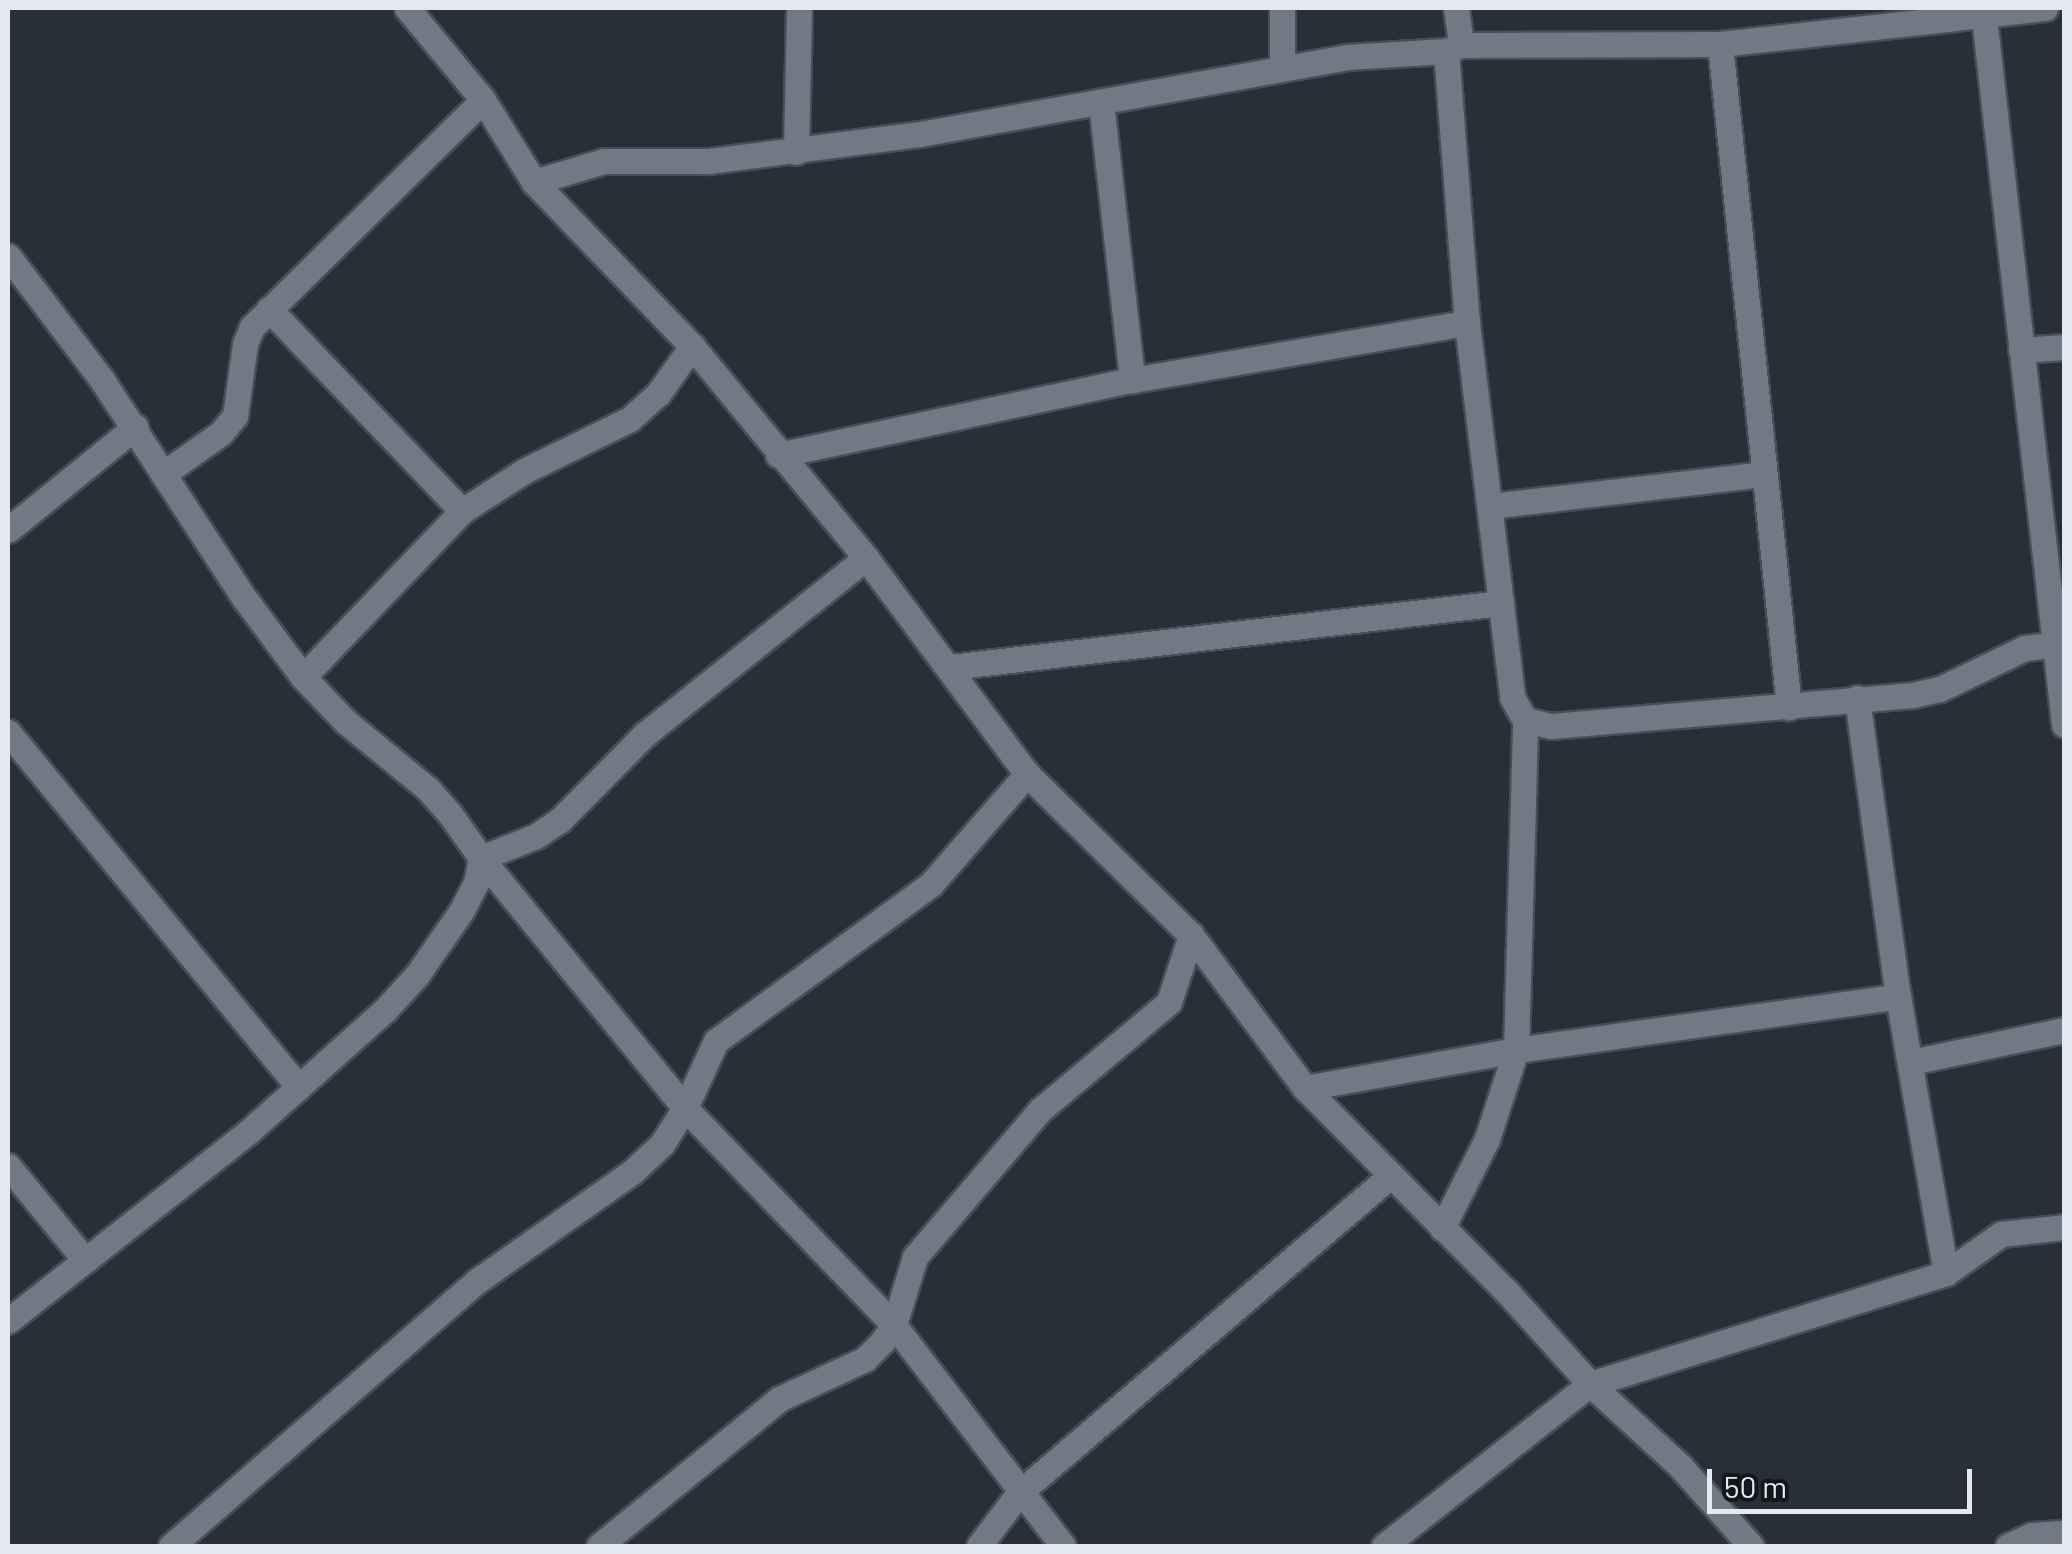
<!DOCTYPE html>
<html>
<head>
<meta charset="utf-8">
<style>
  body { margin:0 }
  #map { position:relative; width:2072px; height:1554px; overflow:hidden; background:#282f39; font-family:Barlow,sans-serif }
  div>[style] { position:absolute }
  .roads { filter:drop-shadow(2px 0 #474e56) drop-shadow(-2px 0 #474e56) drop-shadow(0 2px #474e56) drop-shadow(0 -2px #474e56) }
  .minor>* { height:25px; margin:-12.5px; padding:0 12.5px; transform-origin:12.5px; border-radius:12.5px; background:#717985 }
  span { translate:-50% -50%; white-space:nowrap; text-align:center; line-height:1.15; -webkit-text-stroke:8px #13161b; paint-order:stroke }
  .frame { position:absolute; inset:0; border:10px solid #e4e9f0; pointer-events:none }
  .scale { position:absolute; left:1707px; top:1469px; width:265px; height:45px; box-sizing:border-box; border:5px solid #e4e9f0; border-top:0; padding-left:12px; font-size:30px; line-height:35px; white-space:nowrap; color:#e4e9f0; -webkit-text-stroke:8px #13161b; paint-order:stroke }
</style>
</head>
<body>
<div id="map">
  <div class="roads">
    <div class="minor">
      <i style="left:407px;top:8px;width:119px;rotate:50.4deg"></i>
      <i style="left:483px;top:100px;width:97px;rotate:58.1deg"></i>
      <i style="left:534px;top:182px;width:228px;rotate:46.1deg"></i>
      <i style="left:692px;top:346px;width:274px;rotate:50.6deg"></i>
      <i style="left:866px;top:558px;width:269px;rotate:53.3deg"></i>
      <i style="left:1027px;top:774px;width:230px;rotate:44.5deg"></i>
      <i style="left:1191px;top:935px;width:191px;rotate:53.3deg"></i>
      <i style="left:1305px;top:1088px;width:287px;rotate:45.3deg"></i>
      <i style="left:1507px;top:1292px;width:124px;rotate:47.9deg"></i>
      <i style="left:1590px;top:1384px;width:122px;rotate:42.3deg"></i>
      <i style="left:1680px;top:1466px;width:107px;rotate:48.4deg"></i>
      <i style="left:1456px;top:8px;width:37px;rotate:82deg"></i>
      <i style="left:1984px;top:17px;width:712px;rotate:83.54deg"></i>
      <i style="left:1720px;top:44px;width:667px;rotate:84.06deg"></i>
      <i style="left:1446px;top:51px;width:273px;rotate:85.6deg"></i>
      <i style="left:1467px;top:323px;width:377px;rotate:83.1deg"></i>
      <i style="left:1512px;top:697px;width:26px;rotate:61deg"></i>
      <i style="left:1525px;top:720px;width:27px;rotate:13deg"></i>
      <i style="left:1551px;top:726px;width:363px;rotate:-4.9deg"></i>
      <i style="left:1913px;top:695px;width:28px;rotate:-13deg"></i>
      <i style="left:1940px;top:689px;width:94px;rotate:-25.8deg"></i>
      <i style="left:2025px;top:648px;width:39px;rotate:-7deg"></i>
      <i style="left:1282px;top:68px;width:60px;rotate:-90deg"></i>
      <i style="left:1101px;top:102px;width:280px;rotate:83.6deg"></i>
      <i style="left:796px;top:152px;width:144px;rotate:-88.8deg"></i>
      <i style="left:534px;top:182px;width:73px;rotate:-16.7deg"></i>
      <i style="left:604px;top:161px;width:105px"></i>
      <i style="left:709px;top:161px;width:213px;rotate:-7.3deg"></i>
      <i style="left:920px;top:134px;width:434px;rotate:-10.2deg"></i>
      <i style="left:1347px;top:57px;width:99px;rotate:-3.5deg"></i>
      <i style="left:1446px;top:51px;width:16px;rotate:-22deg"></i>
      <i style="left:1461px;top:45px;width:259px;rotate:-0.2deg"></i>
      <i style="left:1720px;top:44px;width:327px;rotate:-6.3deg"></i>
      <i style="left:8px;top:256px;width:156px;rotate:52.8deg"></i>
      <i style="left:102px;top:380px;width:262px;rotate:56.9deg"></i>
      <i style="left:245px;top:599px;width:97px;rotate:53.4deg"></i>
      <i style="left:303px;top:677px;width:62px;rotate:46.3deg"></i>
      <i style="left:346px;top:722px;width:106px;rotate:39.3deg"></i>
      <i style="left:428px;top:789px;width:33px;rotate:49deg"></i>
      <i style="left:450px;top:814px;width:54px;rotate:54.8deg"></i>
      <i style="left:481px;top:858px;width:323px;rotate:50.8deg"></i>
      <i style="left:685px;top:1108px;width:301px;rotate:46.1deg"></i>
      <i style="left:894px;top:1325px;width:278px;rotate:52.6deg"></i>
      <i style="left:269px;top:309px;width:279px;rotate:46.3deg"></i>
      <i style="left:2021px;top:350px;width:43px;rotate:-4deg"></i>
      <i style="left:778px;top:455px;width:362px;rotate:-12deg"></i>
      <i style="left:1132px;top:380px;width:340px;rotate:-9.7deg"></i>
      <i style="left:163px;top:474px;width:71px;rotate:-35.3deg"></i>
      <i style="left:221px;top:433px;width:22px;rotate:-51deg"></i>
      <i style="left:235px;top:416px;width:73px;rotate:-82.1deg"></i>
      <i style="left:245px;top:344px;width:18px;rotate:-68deg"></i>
      <i style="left:252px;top:327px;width:324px;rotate:-44.5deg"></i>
      <i style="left:1491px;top:506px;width:274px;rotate:-6.7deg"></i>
      <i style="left:8px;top:530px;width:164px;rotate:-39deg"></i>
      <i style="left:950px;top:667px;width:555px;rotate:-6.63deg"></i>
      <i style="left:303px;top:677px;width:230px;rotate:-46.2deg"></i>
      <i style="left:462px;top:511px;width:74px;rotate:-32.8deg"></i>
      <i style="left:524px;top:471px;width:118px;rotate:-26.1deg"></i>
      <i style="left:630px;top:419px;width:38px;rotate:-42deg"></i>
      <i style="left:658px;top:394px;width:59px;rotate:-54.7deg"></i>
      <i style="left:1857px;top:698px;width:301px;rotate:82.2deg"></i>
      <i style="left:1898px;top:996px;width:281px;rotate:80.2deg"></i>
      <i style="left:8px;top:732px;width:459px;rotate:50.7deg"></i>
      <i style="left:1911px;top:1062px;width:156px;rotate:-11.8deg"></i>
      <i style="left:1305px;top:1088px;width:214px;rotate:-10.2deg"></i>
      <i style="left:1516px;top:1050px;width:386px;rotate:-8deg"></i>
      <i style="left:8px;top:1166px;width:122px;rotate:50.7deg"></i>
      <i style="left:1442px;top:1228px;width:100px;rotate:-63.2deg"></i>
      <i style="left:1487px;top:1139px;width:94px;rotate:-72deg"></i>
      <i style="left:1516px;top:1050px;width:330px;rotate:-88.4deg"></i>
      <i style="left:8px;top:1321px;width:304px;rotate:-38.2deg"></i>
      <i style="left:247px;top:1133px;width:185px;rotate:-41.7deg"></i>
      <i style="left:385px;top:1010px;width:47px;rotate:-47.6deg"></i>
      <i style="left:417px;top:975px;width:79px;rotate:-55.3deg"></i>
      <i style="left:462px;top:910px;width:30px;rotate:-63deg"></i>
      <i style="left:476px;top:883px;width:25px;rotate:-79deg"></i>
      <i style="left:481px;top:858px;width:59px;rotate:-21.8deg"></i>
      <i style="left:536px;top:836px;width:29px;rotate:-34deg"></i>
      <i style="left:560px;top:820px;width:120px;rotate:-45.3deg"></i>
      <i style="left:644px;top:735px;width:284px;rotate:-38.6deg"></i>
      <i style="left:171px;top:1546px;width:405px;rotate:-40.9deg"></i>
      <i style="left:477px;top:1281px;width:189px;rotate:-35.1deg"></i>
      <i style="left:632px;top:1172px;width:41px;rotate:-43deg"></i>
      <i style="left:662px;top:1144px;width:43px;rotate:-57.4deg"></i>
      <i style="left:685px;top:1108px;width:74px;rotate:-65.2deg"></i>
      <i style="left:716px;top:1041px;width:266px;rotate:-36.1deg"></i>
      <i style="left:931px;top:884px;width:146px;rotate:-48.9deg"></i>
      <i style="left:599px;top:1546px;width:232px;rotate:-39.2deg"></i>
      <i style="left:779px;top:1399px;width:95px;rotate:-24.9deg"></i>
      <i style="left:865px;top:1359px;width:24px;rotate:-45deg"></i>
      <i style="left:882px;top:1342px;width:21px;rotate:-55deg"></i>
      <i style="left:894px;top:1325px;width:71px;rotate:-72.8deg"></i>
      <i style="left:915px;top:1257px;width:193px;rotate:-49.6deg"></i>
      <i style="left:1040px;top:1110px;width:168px;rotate:-39.9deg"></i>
      <i style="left:1169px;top:1002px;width:71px;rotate:-71.8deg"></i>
      <i style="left:979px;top:1546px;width:66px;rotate:-53deg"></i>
      <i style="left:1019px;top:1493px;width:489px;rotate:-40.5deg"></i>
      <i style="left:1384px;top:1546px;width:262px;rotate:-38.2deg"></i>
      <i style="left:1590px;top:1384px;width:373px;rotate:-17.3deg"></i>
      <i style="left:1946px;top:1273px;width:67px;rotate:-35.3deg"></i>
      <i style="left:2001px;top:1234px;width:63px;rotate:-6.3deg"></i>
      <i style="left:2008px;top:1546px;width:26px;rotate:-25deg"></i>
      <i style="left:2032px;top:1535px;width:32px;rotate:-4deg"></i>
    </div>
  </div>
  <div class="frame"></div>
  <div class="scale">50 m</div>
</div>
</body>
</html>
